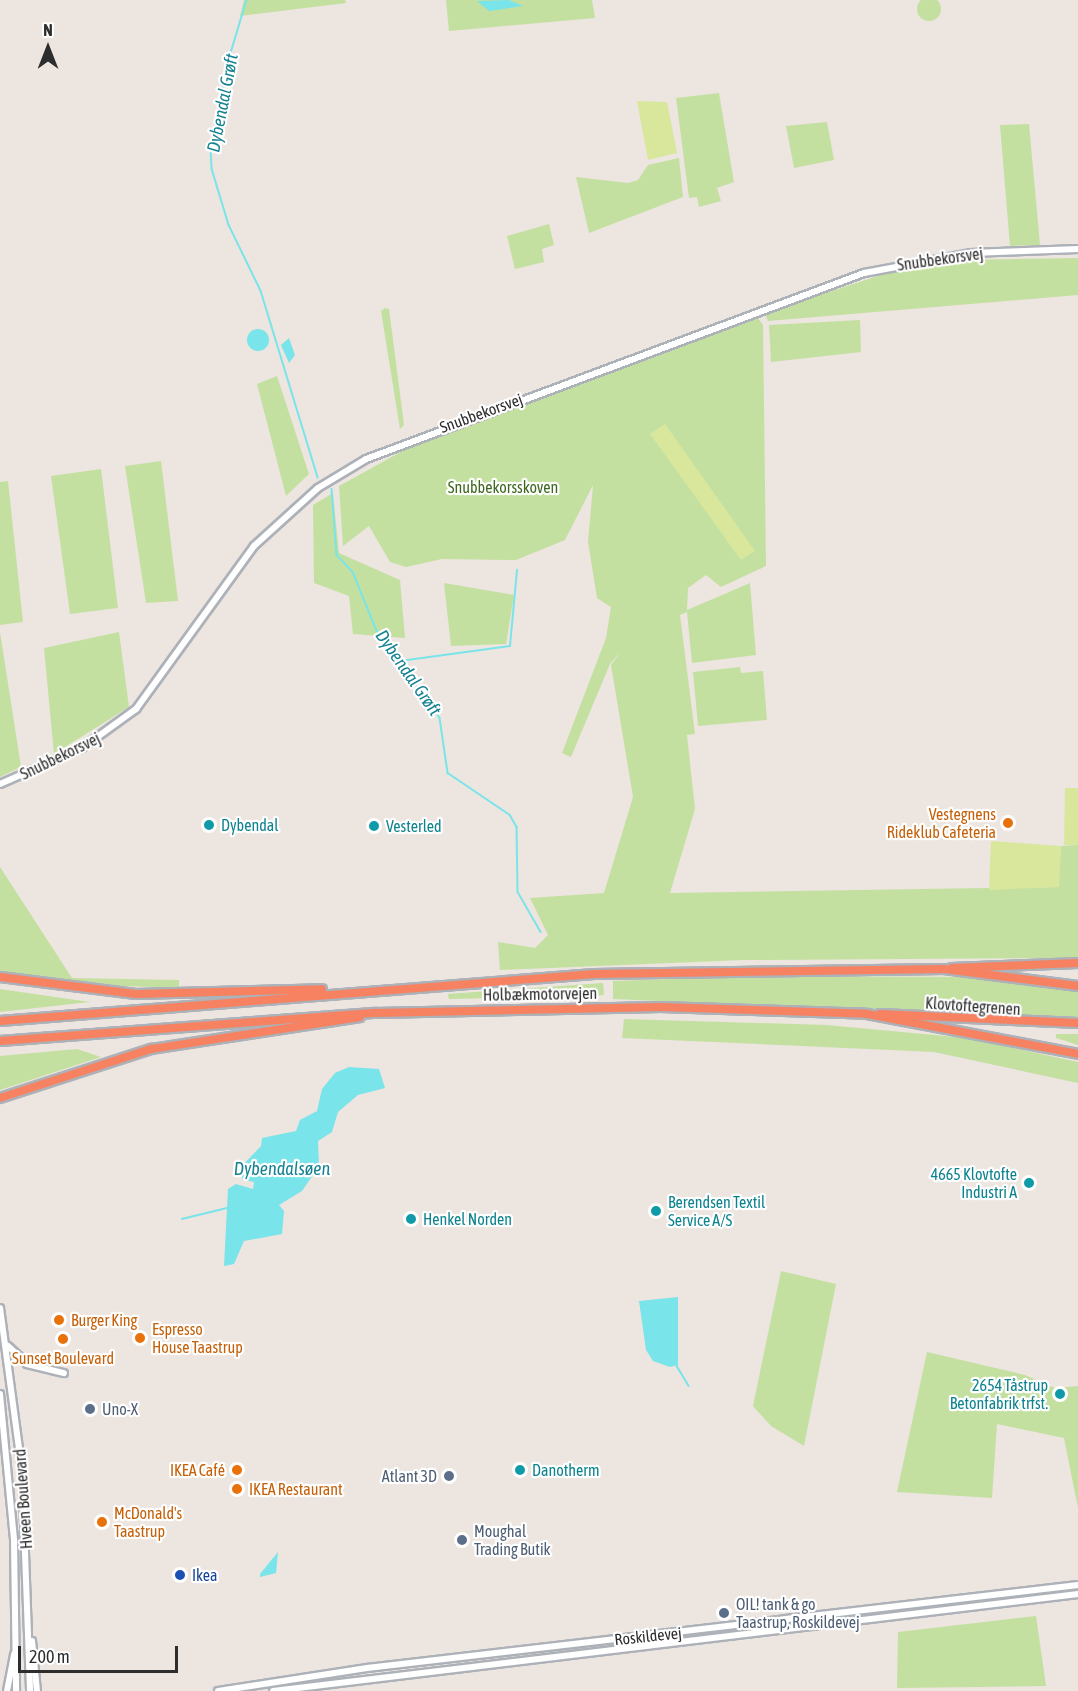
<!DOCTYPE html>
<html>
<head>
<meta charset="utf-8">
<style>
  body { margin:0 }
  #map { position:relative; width:1078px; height:1691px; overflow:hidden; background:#ede5e0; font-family:"Asap Condensed",sans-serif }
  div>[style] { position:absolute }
  .green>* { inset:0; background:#c4e0a0 }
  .round { border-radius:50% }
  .pitch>* { inset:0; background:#d8e79c }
  .water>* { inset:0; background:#79e4e9 }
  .stream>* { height:1.5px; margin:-0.75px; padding:0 0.75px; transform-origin:0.75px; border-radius:0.75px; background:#79e4e9 }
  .roads { filter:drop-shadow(2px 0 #adb1b8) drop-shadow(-2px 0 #adb1b8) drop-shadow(0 2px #adb1b8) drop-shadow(0 -2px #adb1b8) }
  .secondary>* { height:6px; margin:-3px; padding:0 3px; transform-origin:3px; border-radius:3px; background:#fff }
  .highway>* { height:8px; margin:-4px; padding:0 4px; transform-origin:4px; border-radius:4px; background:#f68262 }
  .dots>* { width:16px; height:16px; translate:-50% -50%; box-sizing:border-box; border:3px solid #fff; border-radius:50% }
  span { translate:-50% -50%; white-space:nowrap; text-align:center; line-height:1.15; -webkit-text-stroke:4.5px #fff; paint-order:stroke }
  .street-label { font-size:16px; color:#2d2d2d }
  .park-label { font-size:16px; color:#3e671f }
  .food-label { font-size:16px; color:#c56008 }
  .right { translate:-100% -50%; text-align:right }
  .left { translate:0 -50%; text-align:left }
  .culture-label { font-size:16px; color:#0d838f }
  .service-label { font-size:16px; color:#4e5e75 }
  .transit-label { font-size:16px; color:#164399 }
  .water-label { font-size:18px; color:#158291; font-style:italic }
  .north { position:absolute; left:18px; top:18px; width:60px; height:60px; -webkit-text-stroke:4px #fff; paint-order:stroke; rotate:0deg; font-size:16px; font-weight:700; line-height:24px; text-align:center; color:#2d2d2d }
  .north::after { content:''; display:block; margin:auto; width:21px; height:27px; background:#2d2d2d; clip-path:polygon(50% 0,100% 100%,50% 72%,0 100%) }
  .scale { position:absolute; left:18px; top:1646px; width:160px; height:27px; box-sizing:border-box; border:3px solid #2d2d2d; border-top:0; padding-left:8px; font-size:18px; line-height:21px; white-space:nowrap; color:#2d2d2d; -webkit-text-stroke:4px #fff; paint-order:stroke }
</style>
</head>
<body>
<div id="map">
  <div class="green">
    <i class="round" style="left:917px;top:-3px;width:24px;height:24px"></i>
    <i style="clip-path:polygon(244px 0,345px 0,346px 3px,240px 16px)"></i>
    <i style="clip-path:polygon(446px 0,592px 0,595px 18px,449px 31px)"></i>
    <i style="clip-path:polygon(719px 93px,734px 182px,717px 188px,721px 201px,699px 207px,697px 197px,689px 198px,676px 98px)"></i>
    <i style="clip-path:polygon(827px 122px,834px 160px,794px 168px,786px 126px)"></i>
    <i style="clip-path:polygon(1029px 124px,1040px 245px,1010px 246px,1000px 125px)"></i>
    <i style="clip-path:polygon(679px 158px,683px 197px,589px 233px,576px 177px,628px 183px,638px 180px,648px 165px)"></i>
    <i style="clip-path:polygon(549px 224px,554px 245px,542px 249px,544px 262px,515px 269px,507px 236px)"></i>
    <i style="clip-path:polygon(1078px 258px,1078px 295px,768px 321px,765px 313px,896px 270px,965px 260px)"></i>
    <i style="clip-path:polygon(385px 308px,389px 309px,404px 425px,400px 429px,381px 311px)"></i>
    <i style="clip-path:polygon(756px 315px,763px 325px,766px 566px,721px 587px,706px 575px,688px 588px,687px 610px,750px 583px,756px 655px,692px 663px,687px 612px,680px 615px,695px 734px,687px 735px,695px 809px,670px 893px,1058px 887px,1061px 846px,1078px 845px,1078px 958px,744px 960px,500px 970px,498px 942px,535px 948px,548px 935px,530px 898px,604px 893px,633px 797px,611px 665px,621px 651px,610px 664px,571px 757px,562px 753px,606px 638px,611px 607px,597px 598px,588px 542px,593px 485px,565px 540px,516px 560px,442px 559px,406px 567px,390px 562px,369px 526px,343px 546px,339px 486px,417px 443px)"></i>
    <i style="clip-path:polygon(860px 320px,861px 352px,771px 362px,769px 325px)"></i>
    <i style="clip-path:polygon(277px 376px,309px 474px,286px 496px,257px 384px)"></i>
    <i style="clip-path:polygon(161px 461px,178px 601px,146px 603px,125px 466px)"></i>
    <i style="clip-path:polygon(101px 469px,118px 608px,70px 614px,51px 476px)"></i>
    <i style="clip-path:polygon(8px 481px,23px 622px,0 625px,0 482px)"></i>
    <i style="clip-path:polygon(333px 493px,339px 553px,400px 580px,405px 638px,353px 634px,349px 596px,314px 583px,313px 505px)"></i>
    <i style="clip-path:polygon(444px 583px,514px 595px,506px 644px,451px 646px)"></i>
    <i style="clip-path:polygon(0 632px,21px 767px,0 777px)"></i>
    <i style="clip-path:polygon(119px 632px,129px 707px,54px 754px,44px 648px)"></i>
    <i style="clip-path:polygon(740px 667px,741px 673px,763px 671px,767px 720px,698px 726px,693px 672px)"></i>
    <i style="clip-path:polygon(0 867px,72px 978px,179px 980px,179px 988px,66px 984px,0 971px)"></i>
    <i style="clip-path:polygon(755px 976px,961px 977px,1053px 986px,1078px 991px,1078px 1019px,613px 999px,613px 981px)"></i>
    <i style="clip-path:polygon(603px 983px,604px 995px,596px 996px,449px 999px,448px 994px)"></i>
    <i style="clip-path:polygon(0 989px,90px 1002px,0 1012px)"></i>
    <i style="clip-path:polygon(624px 1019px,827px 1025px,967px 1038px,1078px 1062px,1078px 1083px,934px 1052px,622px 1038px)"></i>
    <i style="clip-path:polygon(1056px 1034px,1078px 1034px,1078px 1045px,1056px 1038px)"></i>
    <i style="clip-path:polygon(77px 1049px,101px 1057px,0 1090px,0 1056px)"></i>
    <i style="clip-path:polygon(781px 1271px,836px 1284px,804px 1446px,771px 1426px,753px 1406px)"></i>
    <i style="clip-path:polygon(927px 1352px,1025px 1375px,1055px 1388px,1078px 1386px,1078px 1508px,1064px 1438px,997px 1424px,992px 1498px,897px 1492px)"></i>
    <i style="clip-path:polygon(1036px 1616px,1046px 1686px,897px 1688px,898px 1632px)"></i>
  </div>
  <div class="pitch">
    <i style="clip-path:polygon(637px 101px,667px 102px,677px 153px,648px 160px)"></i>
    <i style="clip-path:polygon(665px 424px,755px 551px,741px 560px,650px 434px)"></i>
    <i style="clip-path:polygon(1065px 788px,1078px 788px,1078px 845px,1064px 845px)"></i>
    <i style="clip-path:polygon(991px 841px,1061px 846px,1059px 887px,989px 890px)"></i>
  </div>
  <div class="water">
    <i style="clip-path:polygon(509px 0,523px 6px,489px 11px,477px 1px)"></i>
    <i class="round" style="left:247px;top:329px;width:22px;height:22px"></i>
    <i style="clip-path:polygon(289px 338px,295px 355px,289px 363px,281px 345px)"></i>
    <i style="clip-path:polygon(349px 1067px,379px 1069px,385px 1088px,358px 1095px,338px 1112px,332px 1132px,318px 1141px,319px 1166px,302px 1191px,279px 1205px,284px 1211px,282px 1234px,244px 1241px,234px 1264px,224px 1266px,228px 1189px,236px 1184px,253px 1189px,254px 1182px,243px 1180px,239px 1169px,261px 1146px,262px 1138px,296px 1131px,300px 1120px,317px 1111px,322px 1089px,335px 1073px)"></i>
    <i style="clip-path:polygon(678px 1297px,678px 1365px,670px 1367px,653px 1361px,646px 1350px,639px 1301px)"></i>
    <i style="clip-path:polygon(278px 1552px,276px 1573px,260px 1577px,260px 1574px)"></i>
  </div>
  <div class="stream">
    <i style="left:247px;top:0;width:63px;rotate:106.7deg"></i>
    <i style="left:229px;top:60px;width:90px;rotate:101.6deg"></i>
    <i style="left:211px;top:148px;width:21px;rotate:87deg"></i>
    <i style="left:212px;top:169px;width:59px;rotate:73.1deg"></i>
    <i style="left:229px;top:225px;width:73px;rotate:64.1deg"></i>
    <i style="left:261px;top:291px;width:195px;rotate:73deg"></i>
    <i style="left:332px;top:489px;width:66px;rotate:85.7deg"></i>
    <i style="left:337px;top:555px;width:23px;rotate:47deg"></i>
    <i style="left:353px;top:572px;width:64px;rotate:67.9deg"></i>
    <i style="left:377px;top:631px;width:107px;rotate:54.1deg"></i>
    <i style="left:440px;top:718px;width:56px;rotate:81.7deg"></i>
    <i style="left:448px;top:773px;width:75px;rotate:34.1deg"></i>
    <i style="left:510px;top:815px;width:14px;rotate:60deg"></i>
    <i style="left:517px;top:827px;width:65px;rotate:89.1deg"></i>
    <i style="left:518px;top:892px;width:46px;rotate:60.1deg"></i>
    <i style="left:400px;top:661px;width:111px;rotate:-7.8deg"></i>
    <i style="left:510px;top:646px;width:76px;rotate:-84.7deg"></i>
    <i style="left:182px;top:1219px;width:46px;rotate:-13.7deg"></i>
    <i style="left:677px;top:1366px;width:23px;rotate:59deg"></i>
  </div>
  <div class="roads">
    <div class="secondary">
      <i style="left:0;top:784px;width:90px;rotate:-23.7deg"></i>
      <i style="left:82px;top:748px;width:67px;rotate:-35.8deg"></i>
      <i style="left:136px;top:709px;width:201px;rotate:-54.1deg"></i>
      <i style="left:254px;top:546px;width:86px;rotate:-42.2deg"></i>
      <i style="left:318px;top:488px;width:56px;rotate:-31.1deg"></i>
      <i style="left:366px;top:459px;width:532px;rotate:-20.48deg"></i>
      <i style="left:864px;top:273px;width:109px;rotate:-10.6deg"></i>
      <i style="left:971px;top:253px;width:107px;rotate:-2.1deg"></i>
      <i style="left:0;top:1308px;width:164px;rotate:82.3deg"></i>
      <i style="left:22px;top:1471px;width:220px;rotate:87.9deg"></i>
      <i style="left:8px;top:1346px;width:26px;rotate:43deg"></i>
      <i style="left:27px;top:1364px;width:38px;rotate:14deg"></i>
      <i style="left:0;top:1394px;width:147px;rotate:84.5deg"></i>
      <i style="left:14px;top:1540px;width:151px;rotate:89.2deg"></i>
      <i style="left:32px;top:1641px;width:50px;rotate:84.3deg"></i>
      <i style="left:7px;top:1691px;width:38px;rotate:-79deg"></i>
      <i style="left:218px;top:1691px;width:151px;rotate:-8.8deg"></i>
      <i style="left:367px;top:1668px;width:716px;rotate:-6.66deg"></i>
      <i style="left:273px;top:1691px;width:811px;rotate:-6.87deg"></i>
    </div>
    <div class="highway">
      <i style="left:952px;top:968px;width:126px;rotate:-2.3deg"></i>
      <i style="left:0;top:977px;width:137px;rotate:7.1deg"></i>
      <i style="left:136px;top:994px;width:186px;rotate:-1.5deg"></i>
      <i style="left:880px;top:1014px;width:198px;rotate:2.6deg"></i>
      <i style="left:0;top:1021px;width:596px;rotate:-4.52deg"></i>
      <i style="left:594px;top:974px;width:350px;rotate:-0.8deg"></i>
      <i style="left:944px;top:969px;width:135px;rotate:7.2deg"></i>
      <i style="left:0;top:1041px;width:377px;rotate:-4.3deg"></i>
      <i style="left:376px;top:1013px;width:285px;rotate:-1.2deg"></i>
      <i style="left:661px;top:1007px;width:206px;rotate:1.9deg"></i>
      <i style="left:867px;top:1014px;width:215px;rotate:10.7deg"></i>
      <i style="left:0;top:1098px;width:159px;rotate:-18deg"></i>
      <i style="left:151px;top:1049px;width:211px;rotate:-8.7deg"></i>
    </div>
  </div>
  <div class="dots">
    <i style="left:1008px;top:823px;background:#e8710a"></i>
    <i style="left:209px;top:825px;background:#0f9aa8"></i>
    <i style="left:374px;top:826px;background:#0f9aa8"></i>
    <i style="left:1029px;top:1183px;background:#0f9aa8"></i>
    <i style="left:656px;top:1211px;background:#0f9aa8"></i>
    <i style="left:411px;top:1219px;background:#0f9aa8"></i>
    <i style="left:59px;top:1320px;background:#e8710a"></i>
    <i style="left:140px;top:1338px;background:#e8710a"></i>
    <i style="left:63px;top:1339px;background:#e8710a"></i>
    <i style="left:1060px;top:1394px;background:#0f9aa8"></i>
    <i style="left:90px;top:1409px;background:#5c6f8a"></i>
    <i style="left:237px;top:1470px;background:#e8710a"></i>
    <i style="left:520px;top:1470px;background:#0f9aa8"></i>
    <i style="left:449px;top:1476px;background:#5c6f8a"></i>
    <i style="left:237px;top:1489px;background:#e8710a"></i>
    <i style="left:102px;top:1522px;background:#e8710a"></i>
    <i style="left:462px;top:1540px;background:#5c6f8a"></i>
    <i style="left:180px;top:1575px;background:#1a4fb4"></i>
    <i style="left:724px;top:1613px;background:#5c6f8a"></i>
  </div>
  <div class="street-label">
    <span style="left:940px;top:259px;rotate:-8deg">Snubbekorsvej</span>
    <span style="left:481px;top:413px;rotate:-20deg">Snubbekorsvej</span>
    <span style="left:60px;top:756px;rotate:-26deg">Snubbekorsvej</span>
    <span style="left:540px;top:994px;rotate:-1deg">Holbækmotorvejen</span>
    <span style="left:973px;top:1006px;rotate:4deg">Klovtoftegrenen</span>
    <span style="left:23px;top:1499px;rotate:-94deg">Hveen Boulevard</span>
    <span style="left:648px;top:1636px;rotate:-6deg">Roskildevej</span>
  </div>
  <div class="park-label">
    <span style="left:503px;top:487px">Snubbekorsskoven</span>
  </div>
  <div class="food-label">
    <span class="right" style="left:996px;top:823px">Vestegnens<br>Rideklub Cafeteria</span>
    <span class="left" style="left:71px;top:1320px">Burger King</span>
    <span class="left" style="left:152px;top:1338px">Espresso<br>House Taastrup</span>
    <span style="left:63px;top:1358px">Sunset Boulevard</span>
    <span class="right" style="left:225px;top:1470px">IKEA Café</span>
    <span class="left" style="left:249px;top:1489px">IKEA Restaurant</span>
    <span class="left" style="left:114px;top:1522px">McDonald's<br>Taastrup</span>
  </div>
  <div class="culture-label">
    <span class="left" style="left:221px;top:825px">Dybendal</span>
    <span class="left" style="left:386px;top:826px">Vesterled</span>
    <span class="right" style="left:1017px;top:1183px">4665 Klovtofte<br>Industri A</span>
    <span class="left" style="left:668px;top:1211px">Berendsen Textil<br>Service A/S</span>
    <span class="left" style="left:423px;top:1219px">Henkel Norden</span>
    <span class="right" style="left:1048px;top:1394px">2654 Tåstrup<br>Betonfabrik trfst.</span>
    <span class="left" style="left:532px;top:1470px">Danotherm</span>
  </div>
  <div class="service-label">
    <span class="left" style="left:102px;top:1409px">Uno-X</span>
    <span class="right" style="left:437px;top:1476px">Atlant 3D</span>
    <span class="left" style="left:474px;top:1540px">Moughal<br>Trading Butik</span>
    <span class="left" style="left:736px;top:1613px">OIL! tank &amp; go<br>Taastrup, Roskildevej</span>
  </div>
  <div class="transit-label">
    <span class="left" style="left:192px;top:1575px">Ikea</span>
  </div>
  <div class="water-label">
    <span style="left:223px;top:103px;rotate:-79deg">Dybendal Grøft</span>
    <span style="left:408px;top:673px;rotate:55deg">Dybendal Grøft</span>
    <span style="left:282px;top:1169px">Dybendalsøen</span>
  </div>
  <div class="north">N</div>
  <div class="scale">200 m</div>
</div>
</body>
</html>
